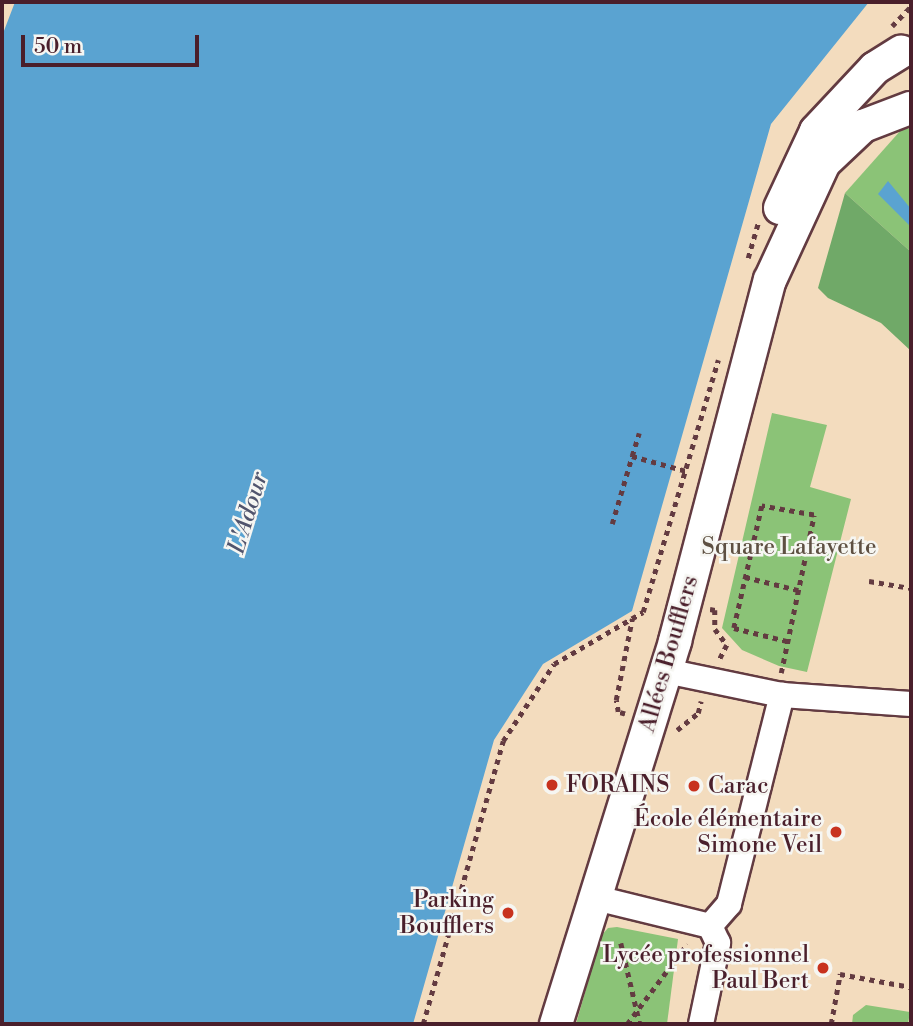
<!DOCTYPE html>
<html>
<head>
<meta charset="utf-8">
<style>
  body { margin:0 }
  #map { position:relative; width:913px; height:1026px; overflow:hidden; background:#f3dcbe; font-family:"Libre Bodoni",serif }
  div>[style] { position:absolute }
  .green>* { inset:0; background:#8bc377 }
  .forest>* { inset:0; background:#70a968 }
  .water>* { inset:0; background:#5aa3d1 }
  .path>* { height:4.5px; margin-top:-2.25px; transform-origin:0; background:repeating-linear-gradient(90deg,#633b41 0 5px,transparent 0 10px) }
  .roads { filter:drop-shadow(2px 0 #633b41) drop-shadow(-2px 0 #633b41) drop-shadow(0 2px #633b41) drop-shadow(0 -2px #633b41) }
  .minor>* { height:24px; margin:-12px; padding:0 12px; transform-origin:12px; border-radius:12px; background:#fff }
  .major>* { height:32px; margin:-16px; padding:0 16px; transform-origin:16px; border-radius:16px; background:#fff }
  .dots>* { width:19px; height:19px; translate:-50% -50%; box-sizing:border-box; border:4px solid #f6f6f2; border-radius:50% }
  span { translate:-50% -50%; white-space:nowrap; text-align:center; line-height:1.15; -webkit-text-stroke:5px #f6f6f2; paint-order:stroke }
  .park-label { font-size:23px; color:#5e5042 }
  .street-label { font-size:23px; color:#4a1f2b }
  .poi-label { font-size:23px; color:#4a1f2b }
  .left { translate:0 -50%; text-align:left }
  .right { translate:-100% -50%; text-align:right }
  .water-label { font-size:24px; color:#50546d; font-style:italic }
  .frame { position:absolute; inset:0; border:4px solid #4a1f2b; pointer-events:none }
  .scale { position:absolute; left:21px; top:35px; width:178px; height:32px; box-sizing:border-box; border:4px solid #4a1f2b; border-top:0; padding-left:9px; font-size:21px; line-height:24px; white-space:nowrap; color:#4a1f2b; -webkit-text-stroke:5px #f6f6f2; paint-order:stroke }
</style>
</head>
<body>
<div id="map">
  <div class="green">
    <i style="clip-path:polygon(911px 128px,911px 252px,845px 193px,901px 130px)"></i>
    <i style="clip-path:polygon(772px 413px,827px 425px,810px 487px,851px 499px,807px 672px,779px 666px,742px 650px,722px 628px)"></i>
    <i style="clip-path:polygon(617px 927px,678px 939px,667px 1024px,576px 1024px,601px 936px,608px 928px)"></i>
    <i style="clip-path:polygon(866px 1005px,910px 1012px,908px 1024px,852px 1024px,853px 1015px)"></i>
  </div>
  <div class="forest">
    <i style="clip-path:polygon(845px 193px,911px 252px,911px 351px,881px 323px,828px 298px,818px 288px)"></i>
  </div>
  <div class="water">
    <i style="clip-path:polygon(15px 2px,869px 2px,771px 124px,632px 611px,543px 664px,494px 740px,413px 1024px,2px 1024px,2px 36px)"></i>
    <i style="clip-path:polygon(888px 181px,911px 209px,911px 227px,878px 194px)"></i>
  </div>
  <div class="path">
    <i style="left:892px;top:26px;width:28px;rotate:-46deg"></i>
    <i style="left:748px;top:258px;width:36px;rotate:-74deg"></i>
    <i style="left:632px;top:456px;width:24px;rotate:-73deg"></i>
    <i style="left:612px;top:524px;width:71px;rotate:-73.6deg"></i>
    <i style="left:632px;top:456px;width:56px;rotate:15.5deg"></i>
    <i style="left:745px;top:577px;width:55px;rotate:13.8deg"></i>
    <i style="left:869px;top:581px;width:43px;rotate:9.5deg"></i>
    <i style="left:710px;top:609px;width:5px;rotate:11deg"></i>
    <i style="left:715px;top:610px;width:19px;rotate:90deg"></i>
    <i style="left:715px;top:629px;width:20px;rotate:53deg"></i>
    <i style="left:727px;top:645px;width:18px;rotate:117deg"></i>
    <i style="left:781px;top:673px;width:161px;rotate:-78.2deg"></i>
    <i style="left:814px;top:515px;width:53px;rotate:-170.2deg"></i>
    <i style="left:762px;top:506px;width:125px;rotate:102.9deg"></i>
    <i style="left:734px;top:628px;width:55px;rotate:13.8deg"></i>
    <i style="left:625px;top:714px;width:7px;rotate:-164deg"></i>
    <i style="left:618px;top:712px;width:12px;rotate:-99deg"></i>
    <i style="left:616px;top:700px;width:83px;rotate:-78.8deg"></i>
    <i style="left:677px;top:730px;width:27px;rotate:-39deg"></i>
    <i style="left:698px;top:713px;width:12px;rotate:-76deg"></i>
    <i style="left:621px;top:943px;width:83px;rotate:76.8deg"></i>
    <i style="left:423px;top:1024px;width:294px;rotate:-74.2deg"></i>
    <i style="left:503px;top:741px;width:92px;rotate:-56.5deg"></i>
    <i style="left:554px;top:664px;width:103px;rotate:-30.3deg"></i>
    <i style="left:643px;top:612px;width:263px;rotate:-73.4deg"></i>
    <i style="left:627px;top:1024px;width:100px;rotate:-53.1deg"></i>
    <i style="left:831px;top:1024px;width:51px;rotate:-79.8deg"></i>
    <i style="left:840px;top:974px;width:72px;rotate:10.4deg"></i>
  </div>
  <div class="roads">
    <div class="minor">
      <i style="left:666px;top:671px;width:118px;rotate:11.7deg"></i>
      <i style="left:782px;top:695px;width:129px;rotate:4deg"></i>
      <i style="left:596px;top:898px;width:117px;rotate:13.8deg"></i>
      <i style="left:710px;top:926px;width:29px;rotate:-49deg"></i>
      <i style="left:729px;top:904px;width:216px;rotate:-75.8deg"></i>
      <i style="left:701px;top:1024px;width:83px;rotate:-78.1deg"></i>
      <i style="left:718px;top:943px;width:19px;rotate:-115deg"></i>
    </div>
    <div class="major">
      <i style="left:780px;top:208px;width:85px;rotate:-64.9deg"></i>
      <i style="left:816px;top:131px;width:86px;rotate:-46.9deg"></i>
      <i style="left:875px;top:68px;width:31px;rotate:-32deg"></i>
      <i style="left:556px;top:1024px;width:401px;rotate:-72.7deg"></i>
      <i style="left:675px;top:641px;width:373px;rotate:-75.3deg"></i>
      <i style="left:770px;top:280px;width:129px;rotate:-65.2deg"></i>
      <i style="left:824px;top:163px;width:54px;rotate:-43.5deg"></i>
      <i style="left:863px;top:126px;width:50px;rotate:-21deg"></i>
    </div>
  </div>
  <div class="dots">
    <i style="left:552px;top:785px;background:#c8321e"></i>
    <i style="left:694px;top:786px;background:#c8321e"></i>
    <i style="left:836px;top:832px;background:#c8321e"></i>
    <i style="left:508px;top:913px;background:#c8321e"></i>
    <i style="left:823px;top:968px;background:#c8321e"></i>
  </div>
  <div class="park-label">
    <span style="left:789px;top:547px">Square Lafayette</span>
  </div>
  <div class="street-label">
    <span style="left:669px;top:654px;rotate:-74deg">Allées Boufflers</span>
  </div>
  <div class="poi-label">
    <span class="left" style="left:566px;top:785px">FORAINS</span>
    <span class="left" style="left:708px;top:786px">Carac</span>
    <span class="right" style="left:822px;top:832px">École élémentaire<br>Simone Veil</span>
    <span class="right" style="left:494px;top:913px">Parking<br>Boufflers</span>
    <span class="right" style="left:809px;top:968px">Lycée professionnel<br>Paul Bert</span>
  </div>
  <div class="water-label">
    <span style="left:249px;top:513px;rotate:-73deg">L'Adour</span>
  </div>
  <div class="frame"></div>
  <div class="scale">50 m</div>
</div>
</body>
</html>
